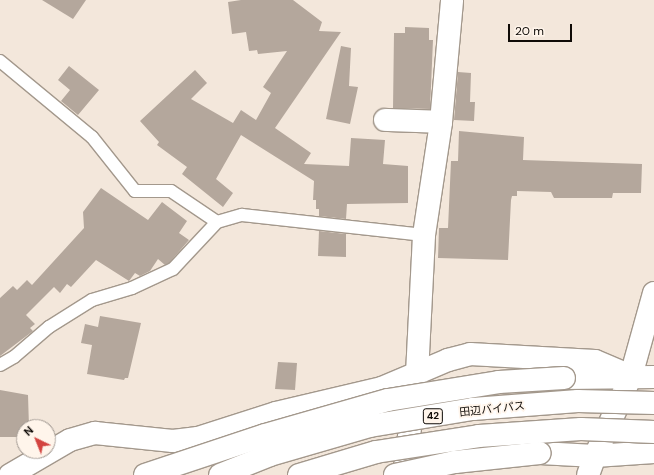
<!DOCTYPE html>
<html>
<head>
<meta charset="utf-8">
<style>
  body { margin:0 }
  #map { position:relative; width:654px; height:475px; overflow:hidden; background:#f3e7db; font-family:"DM Sans","Noto Sans JP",sans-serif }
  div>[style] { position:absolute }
  .building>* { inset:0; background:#b4a79c }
  .roads { filter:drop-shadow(1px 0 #a3988c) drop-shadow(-1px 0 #a3988c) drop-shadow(0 1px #a3988c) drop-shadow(0 -1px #a3988c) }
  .lane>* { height:12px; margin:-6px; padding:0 6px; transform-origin:6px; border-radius:6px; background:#fff }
  .street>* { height:22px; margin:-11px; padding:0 11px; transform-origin:11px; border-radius:11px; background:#fff }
  .secondary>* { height:22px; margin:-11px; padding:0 11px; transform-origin:11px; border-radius:11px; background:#fff }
  .highway>* { height:22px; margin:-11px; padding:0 11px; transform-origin:11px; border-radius:11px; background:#fff }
  .bridges { filter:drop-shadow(1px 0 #a3988c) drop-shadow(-1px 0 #a3988c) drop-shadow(0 1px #a3988c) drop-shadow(0 -1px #a3988c) }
  .highway-bridge>* { height:22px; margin:-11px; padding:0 11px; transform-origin:11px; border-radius:11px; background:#fff }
  span { translate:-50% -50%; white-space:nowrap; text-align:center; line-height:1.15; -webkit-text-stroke:3.5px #fff5eb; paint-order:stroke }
  .shield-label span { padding:1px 3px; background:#fff5eb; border:1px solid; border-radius:3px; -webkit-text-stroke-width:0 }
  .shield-label { font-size:10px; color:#0f0b07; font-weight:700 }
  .street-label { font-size:11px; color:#0f0b07 }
  .north { position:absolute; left:16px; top:419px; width:40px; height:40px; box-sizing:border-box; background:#fff5eb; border:1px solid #9f9790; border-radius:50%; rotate:317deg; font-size:11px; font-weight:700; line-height:16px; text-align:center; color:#0f0b07 }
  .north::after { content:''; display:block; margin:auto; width:14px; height:18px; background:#d34440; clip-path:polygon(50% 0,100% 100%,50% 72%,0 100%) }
  .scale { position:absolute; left:508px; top:24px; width:64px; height:18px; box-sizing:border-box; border:2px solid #0f0b07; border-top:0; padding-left:5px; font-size:12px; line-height:14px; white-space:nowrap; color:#0f0b07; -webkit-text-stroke:3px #fff5eb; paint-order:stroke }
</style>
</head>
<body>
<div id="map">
  <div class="building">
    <i style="clip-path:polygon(42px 0,86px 0,73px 19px)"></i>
    <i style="clip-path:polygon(241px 0,293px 0,322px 22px,319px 31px,341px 32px,275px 128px,311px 153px,304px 164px,349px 166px,351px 138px,385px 140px,383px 164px,408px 166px,408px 203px,347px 204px,346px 219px,319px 216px,319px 209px,316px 209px,316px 200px,313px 200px,314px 181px,241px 135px,216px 179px,233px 193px,223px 207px,182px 174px,187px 167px,157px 145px,159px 142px,140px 121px,195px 70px,207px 83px,191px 99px,233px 123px,241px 110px,256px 120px,271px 93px,263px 87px,287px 51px,258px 54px,257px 50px,249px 51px,246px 32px,232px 34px,228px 2px)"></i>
    <i style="clip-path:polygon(405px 27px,429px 28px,429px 40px,433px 40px,430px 109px,393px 108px,394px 33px,405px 33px)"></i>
    <i style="clip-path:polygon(341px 46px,351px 48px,349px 86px,358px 87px,350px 124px,326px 119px)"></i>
    <i style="clip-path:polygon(69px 66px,99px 90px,78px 115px,61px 101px,70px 90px,58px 80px)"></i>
    <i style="clip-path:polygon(458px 72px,471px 73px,470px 102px,475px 102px,474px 121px,454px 120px)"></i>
    <i style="clip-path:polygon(459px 131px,524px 137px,523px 160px,642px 164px,641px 193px,613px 193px,612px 198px,554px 198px,551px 192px,517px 191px,517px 196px,512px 196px,511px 200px,508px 260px,438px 258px,439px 228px,448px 228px,451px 161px,458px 161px)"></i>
    <i style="clip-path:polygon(101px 188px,148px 220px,162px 202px,187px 221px,179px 233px,189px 240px,169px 263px,165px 265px,158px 259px,150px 271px,140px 276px,135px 273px,129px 281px,96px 260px,71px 287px,67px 284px,60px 293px,54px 287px,26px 315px,35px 324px,30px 328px,33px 331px,0 356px,0 298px,13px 286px,17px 290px,27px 280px,32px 285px,84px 228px,83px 212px)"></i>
    <i style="clip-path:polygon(319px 231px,346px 234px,346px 257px,318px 256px)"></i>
    <i style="clip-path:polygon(100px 316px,141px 323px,128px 378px,125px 378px,124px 380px,87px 374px,92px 345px,81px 343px,85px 324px,98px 327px)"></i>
    <i style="clip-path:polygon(278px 362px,297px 363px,295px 390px,275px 389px)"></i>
    <i style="clip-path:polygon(0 390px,28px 395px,29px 427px,24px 427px,24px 437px,0 437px)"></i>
  </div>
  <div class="roads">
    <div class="lane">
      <i style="left:0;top:61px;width:119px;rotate:39.6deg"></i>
      <i style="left:92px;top:137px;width:69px;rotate:51.5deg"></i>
      <i style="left:135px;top:191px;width:36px"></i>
      <i style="left:171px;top:191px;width:55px;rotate:34deg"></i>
      <i style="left:217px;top:222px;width:26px;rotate:-16deg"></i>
      <i style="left:242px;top:215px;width:183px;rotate:6.3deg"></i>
      <i style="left:0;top:365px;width:16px;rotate:-30deg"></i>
      <i style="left:14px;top:357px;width:46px;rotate:-40.6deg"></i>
      <i style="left:49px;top:327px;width:51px;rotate:-32.1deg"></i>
      <i style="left:92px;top:300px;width:42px;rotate:-16.7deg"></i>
      <i style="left:132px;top:288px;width:45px;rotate:-24.9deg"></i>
      <i style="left:173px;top:269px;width:64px;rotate:-46.9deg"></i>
    </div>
    <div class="street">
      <i style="left:385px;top:120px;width:56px;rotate:2deg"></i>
      <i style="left:10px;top:475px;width:69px;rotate:-30.3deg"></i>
      <i style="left:70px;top:440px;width:26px;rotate:-16deg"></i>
      <i style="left:95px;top:433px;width:78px;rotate:5.9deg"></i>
      <i style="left:173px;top:441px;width:25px;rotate:-7deg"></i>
      <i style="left:198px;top:438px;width:82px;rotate:-17.8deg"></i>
      <i style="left:276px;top:413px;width:109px;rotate:-13.3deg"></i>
      <i style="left:382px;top:388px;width:72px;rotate:-23deg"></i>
      <i style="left:448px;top:360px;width:23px;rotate:-15deg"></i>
      <i style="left:470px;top:354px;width:125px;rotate:3.2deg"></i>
      <i style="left:595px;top:361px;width:39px;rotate:23deg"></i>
      <i style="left:404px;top:475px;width:102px;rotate:-82.7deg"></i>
      <i style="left:417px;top:374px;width:139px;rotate:-87.1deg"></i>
      <i style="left:424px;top:235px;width:114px;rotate:-81.4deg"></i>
      <i style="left:441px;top:122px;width:122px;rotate:-84.8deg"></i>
      <i style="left:588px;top:475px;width:20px;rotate:-70deg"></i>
    </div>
    <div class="secondary">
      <i style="left:595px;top:456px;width:88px;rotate:-65.8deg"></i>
      <i style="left:631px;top:376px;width:86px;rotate:-74.5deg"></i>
    </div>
    <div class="highway">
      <i style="left:564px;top:378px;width:90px;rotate:-0.6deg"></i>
      <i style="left:540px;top:453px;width:55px;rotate:3.1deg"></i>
      <i style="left:595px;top:456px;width:59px;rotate:-3.9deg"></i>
    </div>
  </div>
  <div class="bridges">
    <div class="highway-bridge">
      <i style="left:145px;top:475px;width:126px;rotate:-18.4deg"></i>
      <i style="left:265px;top:435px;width:128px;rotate:-15.9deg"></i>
      <i style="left:388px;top:400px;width:112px;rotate:-9.2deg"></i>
      <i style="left:499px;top:382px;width:65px;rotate:-3.5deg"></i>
      <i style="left:220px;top:475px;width:54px;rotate:-21.8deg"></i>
      <i style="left:270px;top:455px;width:104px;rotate:-16.2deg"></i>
      <i style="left:370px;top:426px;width:104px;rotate:-9.4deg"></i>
      <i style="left:473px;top:409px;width:105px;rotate:-4.4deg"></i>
      <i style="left:578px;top:401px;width:76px;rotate:1.5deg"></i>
      <i style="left:299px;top:475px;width:80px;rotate:-16.6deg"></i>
      <i style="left:376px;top:452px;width:104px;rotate:-8.8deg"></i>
      <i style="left:479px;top:436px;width:102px;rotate:-3.9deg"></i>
      <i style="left:581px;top:429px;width:73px;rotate:2.4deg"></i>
      <i style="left:395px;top:475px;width:61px;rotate:-12.2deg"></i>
      <i style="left:455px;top:462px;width:85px;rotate:-6deg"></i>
    </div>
  </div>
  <div class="shield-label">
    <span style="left:433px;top:416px">42</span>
  </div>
  <div class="street-label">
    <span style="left:492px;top:409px;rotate:-6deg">田辺バイパス</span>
  </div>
  <div class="north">N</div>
  <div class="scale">20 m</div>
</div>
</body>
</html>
